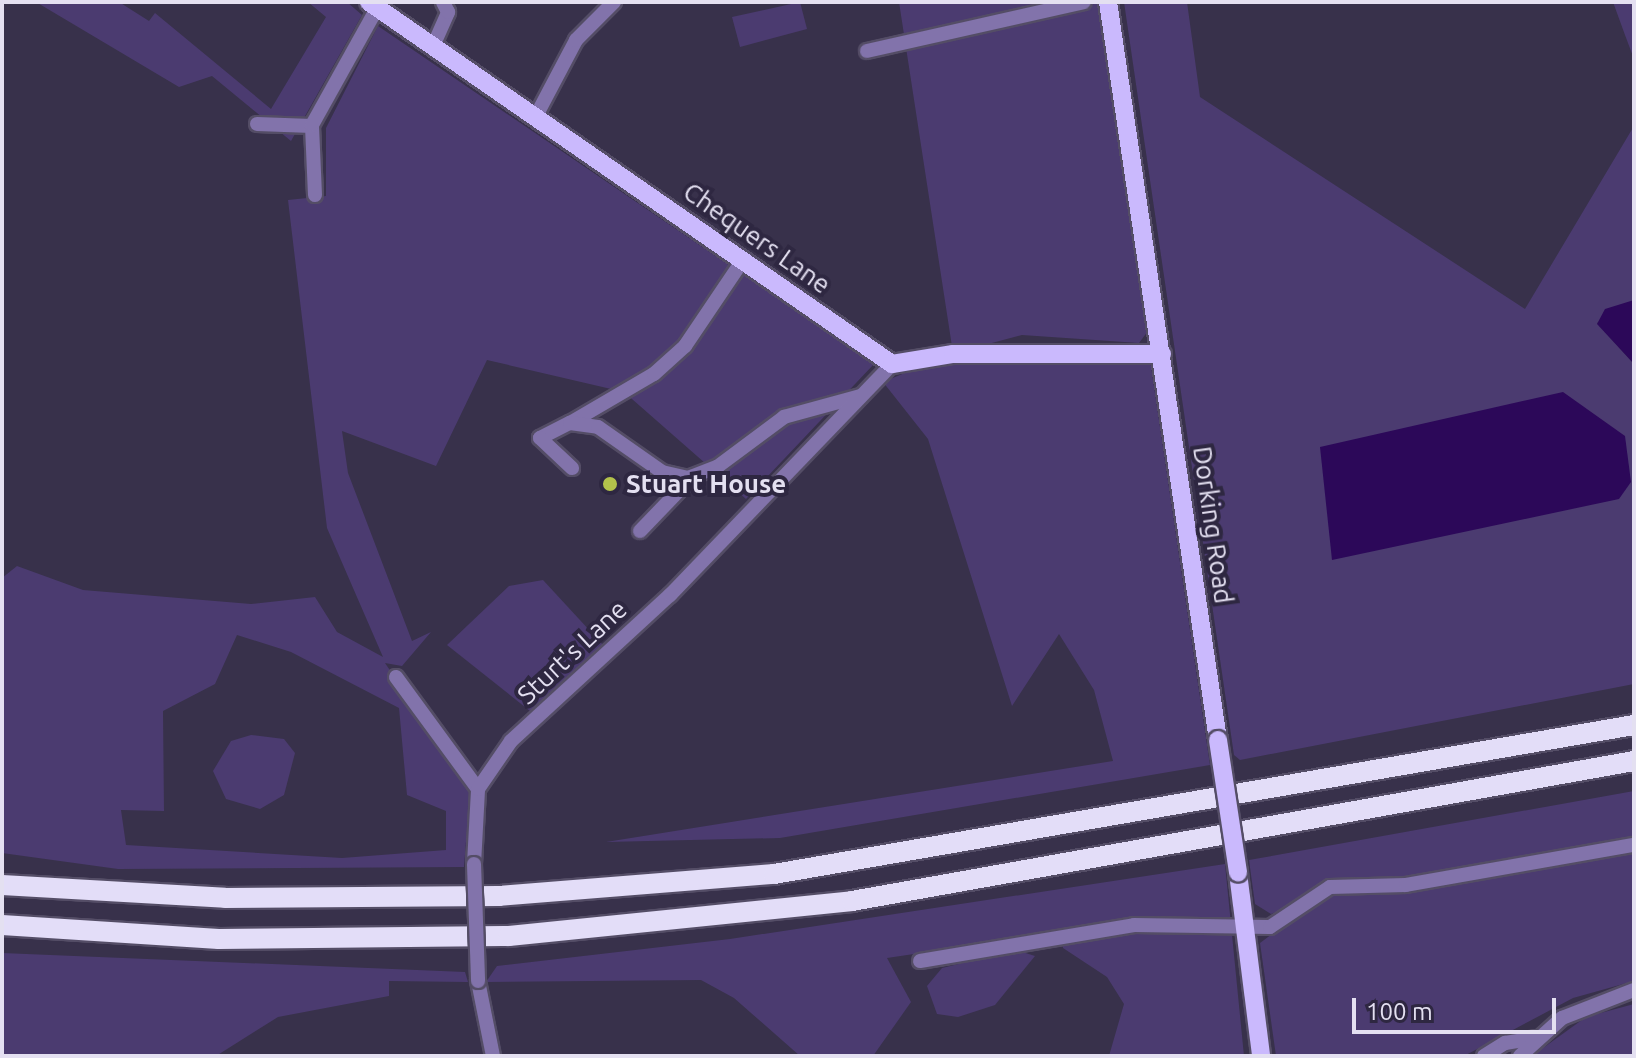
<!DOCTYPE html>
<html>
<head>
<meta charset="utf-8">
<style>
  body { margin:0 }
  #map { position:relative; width:1636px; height:1058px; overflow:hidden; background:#38314b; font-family:Ubuntu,sans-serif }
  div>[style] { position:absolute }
  .green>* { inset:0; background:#4b3b70 }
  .water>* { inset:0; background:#2c0859 }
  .roads { filter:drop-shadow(2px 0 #544d66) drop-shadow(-2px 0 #544d66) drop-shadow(0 2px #544d66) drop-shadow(0 -2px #544d66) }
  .minor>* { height:14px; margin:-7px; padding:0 7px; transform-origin:7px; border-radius:7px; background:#8273ab }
  .major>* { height:18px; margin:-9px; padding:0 9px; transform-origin:9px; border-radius:9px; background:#cab9fd }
  .highway>* { height:20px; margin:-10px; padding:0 10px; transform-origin:10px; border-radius:10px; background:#e3ddf8 }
  .bridges { filter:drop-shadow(2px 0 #544d66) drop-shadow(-2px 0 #544d66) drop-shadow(0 2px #544d66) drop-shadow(0 -2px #544d66) }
  .minor-bridge>* { height:14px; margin:-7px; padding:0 7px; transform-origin:7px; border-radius:7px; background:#8273ab }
  .major-bridge>* { height:18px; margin:-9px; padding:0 9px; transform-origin:9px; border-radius:9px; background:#cab9fd }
  .dots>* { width:22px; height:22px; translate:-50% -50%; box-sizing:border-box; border:4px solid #2e2741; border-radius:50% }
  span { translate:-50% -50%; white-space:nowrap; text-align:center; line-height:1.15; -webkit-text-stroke:8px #2e2741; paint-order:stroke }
  .street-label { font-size:26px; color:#e4e0f1 }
  .poi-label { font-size:26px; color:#e4e0f1; font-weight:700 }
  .left { translate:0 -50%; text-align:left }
  .frame { position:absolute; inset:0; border:4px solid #e4e0f1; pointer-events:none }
  .scale { position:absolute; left:1352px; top:998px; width:204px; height:36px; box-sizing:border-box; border:4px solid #e4e0f1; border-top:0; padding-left:10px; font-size:24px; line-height:28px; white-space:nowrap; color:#e4e0f1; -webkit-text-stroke:6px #2e2741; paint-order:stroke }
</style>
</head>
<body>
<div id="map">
  <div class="green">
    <i style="clip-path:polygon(36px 2px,119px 2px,149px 21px,155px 13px,271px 109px,326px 17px,308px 2px,347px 2px,362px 15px,291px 141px,212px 76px,179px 87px)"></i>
    <i style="clip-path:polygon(800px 2px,807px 29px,740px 47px,732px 17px)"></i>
    <i style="clip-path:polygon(899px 2px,1104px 2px,1148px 331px,1139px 343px,1022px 335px,958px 352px,1149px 353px,1210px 765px,780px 838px,606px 842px,1113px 761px,1094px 690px,1059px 634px,1012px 706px,928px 439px,883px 382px,953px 353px)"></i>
    <i style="clip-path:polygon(1124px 2px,1187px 2px,1200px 97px,1525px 309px,1634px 126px,1634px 300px,1597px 323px,1634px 364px,1634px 684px,1240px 760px,1234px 755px)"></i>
    <i style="clip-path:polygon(1613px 2px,1634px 2px,1634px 59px,1625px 35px)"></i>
    <i style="clip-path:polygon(evenodd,378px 26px,874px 364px,746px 499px,624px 392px,487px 360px,436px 466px,342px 431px,348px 473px,412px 641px,431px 632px,402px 666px,385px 663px,470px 790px,464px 867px,118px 869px,2px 853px,2px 578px,17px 566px,83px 590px,251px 604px,315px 597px,337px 632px,383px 657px,327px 528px,288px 200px,326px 196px,326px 128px,378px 26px,237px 635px,291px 652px,399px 708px,407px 795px,446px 811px,446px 850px,342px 858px,126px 845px,121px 810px,164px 811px,163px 711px,215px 684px,237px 635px)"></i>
    <i style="clip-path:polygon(543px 580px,603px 645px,530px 711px,447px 645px,509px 586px)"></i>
    <i style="clip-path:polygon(251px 735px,284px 739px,295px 753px,284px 795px,260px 809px,226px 799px,213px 771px,231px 741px)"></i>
    <i style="clip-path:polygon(1634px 791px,1634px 981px,1573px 998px,1464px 1056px,1276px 1056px,1260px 943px,1300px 913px,1296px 904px,1271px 914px,1255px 904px,1249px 860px)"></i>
    <i style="clip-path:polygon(1225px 864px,1244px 1056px,1109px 1056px,1124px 1004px,1107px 977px,1063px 948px,1062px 932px,887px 958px,911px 1002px,873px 1056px,800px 1056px,734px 998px,701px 980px,486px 982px,497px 966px,730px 939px)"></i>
    <i style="clip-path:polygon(1016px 950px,1035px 956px,995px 1005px,958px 1017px,937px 1014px,927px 986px,942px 968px)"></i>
    <i style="clip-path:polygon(2px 953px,465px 972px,468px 982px,389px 981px,389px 996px,278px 1017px,216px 1056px,2px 1056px)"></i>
    <i style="clip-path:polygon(1634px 1004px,1634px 1056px,1532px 1056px,1586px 1017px)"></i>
  </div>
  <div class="water">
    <i style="clip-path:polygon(1634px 300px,1634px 364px,1597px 324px,1605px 309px)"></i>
    <i style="clip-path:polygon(1563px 392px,1625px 436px,1631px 482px,1619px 499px,1332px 560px,1320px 447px)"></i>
  </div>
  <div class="roads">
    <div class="minor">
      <i style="left:434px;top:44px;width:35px;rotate:-66deg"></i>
      <i style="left:448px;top:12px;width:11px;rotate:-117deg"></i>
      <i style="left:867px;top:51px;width:222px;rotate:-12.7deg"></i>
      <i style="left:536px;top:116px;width:86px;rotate:-62.2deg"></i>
      <i style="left:576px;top:40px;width:54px;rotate:-45deg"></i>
      <i style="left:257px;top:124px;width:55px;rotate:2.1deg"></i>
      <i style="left:315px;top:195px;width:70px;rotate:-92.5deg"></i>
      <i style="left:312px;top:125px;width:134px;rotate:-60.9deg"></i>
      <i style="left:570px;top:423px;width:97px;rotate:-30.3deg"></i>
      <i style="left:654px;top:374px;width:42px;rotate:-42.1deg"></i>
      <i style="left:685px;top:346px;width:104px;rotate:-56deg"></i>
      <i style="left:540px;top:438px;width:34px;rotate:-27deg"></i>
      <i style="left:570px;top:423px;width:28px;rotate:8deg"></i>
      <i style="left:598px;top:427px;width:78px;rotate:35.1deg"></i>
      <i style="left:662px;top:472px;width:27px;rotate:13deg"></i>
      <i style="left:688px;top:478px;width:31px;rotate:-21deg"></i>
      <i style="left:717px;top:467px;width:84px;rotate:-36.7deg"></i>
      <i style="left:784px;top:417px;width:79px;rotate:-15.4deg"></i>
      <i style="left:540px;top:438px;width:44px;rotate:43.2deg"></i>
      <i style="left:640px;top:531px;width:75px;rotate:-46.1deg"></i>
      <i style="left:396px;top:677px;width:139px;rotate:53.8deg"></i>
      <i style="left:474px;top:864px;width:75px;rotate:-86.9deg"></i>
      <i style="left:478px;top:789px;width:58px;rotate:-55.5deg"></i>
      <i style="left:511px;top:741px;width:216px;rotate:-42.6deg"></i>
      <i style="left:670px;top:595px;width:320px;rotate:-46.1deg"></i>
      <i style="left:920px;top:961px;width:217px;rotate:-9.5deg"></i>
      <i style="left:1134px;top:925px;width:136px;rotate:0.8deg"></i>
      <i style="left:1270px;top:927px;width:72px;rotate:-33.7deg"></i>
      <i style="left:1330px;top:887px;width:76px;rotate:-1.5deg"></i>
      <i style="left:1406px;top:885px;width:231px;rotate:-10deg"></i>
      <i style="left:478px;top:981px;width:76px;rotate:78.7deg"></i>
      <i style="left:1484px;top:1056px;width:25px;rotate:-32deg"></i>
      <i style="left:1505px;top:1043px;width:31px;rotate:-9deg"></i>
      <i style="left:1520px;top:1056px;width:57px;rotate:-42.1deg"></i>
      <i style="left:1562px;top:1018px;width:77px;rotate:-21.3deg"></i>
    </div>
    <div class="major">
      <i style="left:369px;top:2px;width:636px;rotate:34.69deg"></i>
      <i style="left:892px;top:364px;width:62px;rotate:-9.3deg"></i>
      <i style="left:953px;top:354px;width:209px"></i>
      <i style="left:1108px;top:2px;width:746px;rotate:81.52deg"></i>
      <i style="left:1238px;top:873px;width:184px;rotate:82.8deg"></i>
    </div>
    <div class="highway">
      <i style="left:2px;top:885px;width:223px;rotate:3.3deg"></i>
      <i style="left:225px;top:898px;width:274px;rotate:-0.4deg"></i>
      <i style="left:499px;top:896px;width:276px;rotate:-4.6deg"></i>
      <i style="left:774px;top:874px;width:873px;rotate:-9.83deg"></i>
      <i style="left:2px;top:925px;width:217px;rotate:3.7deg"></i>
      <i style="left:219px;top:939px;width:290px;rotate:-0.6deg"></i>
      <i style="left:509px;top:936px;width:345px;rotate:-5.8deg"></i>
      <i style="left:852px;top:901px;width:794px;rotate:-10.15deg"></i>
    </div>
  </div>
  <div class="bridges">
    <div class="minor-bridge">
      <i style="left:474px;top:864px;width:117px;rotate:88deg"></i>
    </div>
    <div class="major-bridge">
      <i style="left:1218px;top:740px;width:134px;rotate:81.4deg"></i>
    </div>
  </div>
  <div class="dots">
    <i style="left:610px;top:484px;background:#b3c24b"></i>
  </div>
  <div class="street-label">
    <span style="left:757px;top:238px;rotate:35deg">Chequers Lane</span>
    <span style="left:1213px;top:525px;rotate:82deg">Dorking Road</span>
    <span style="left:572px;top:652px;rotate:-43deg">Sturt's Lane</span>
  </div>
  <div class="poi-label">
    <span class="left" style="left:626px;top:484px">Stuart House</span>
  </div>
  <div class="frame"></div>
  <div class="scale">100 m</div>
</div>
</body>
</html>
